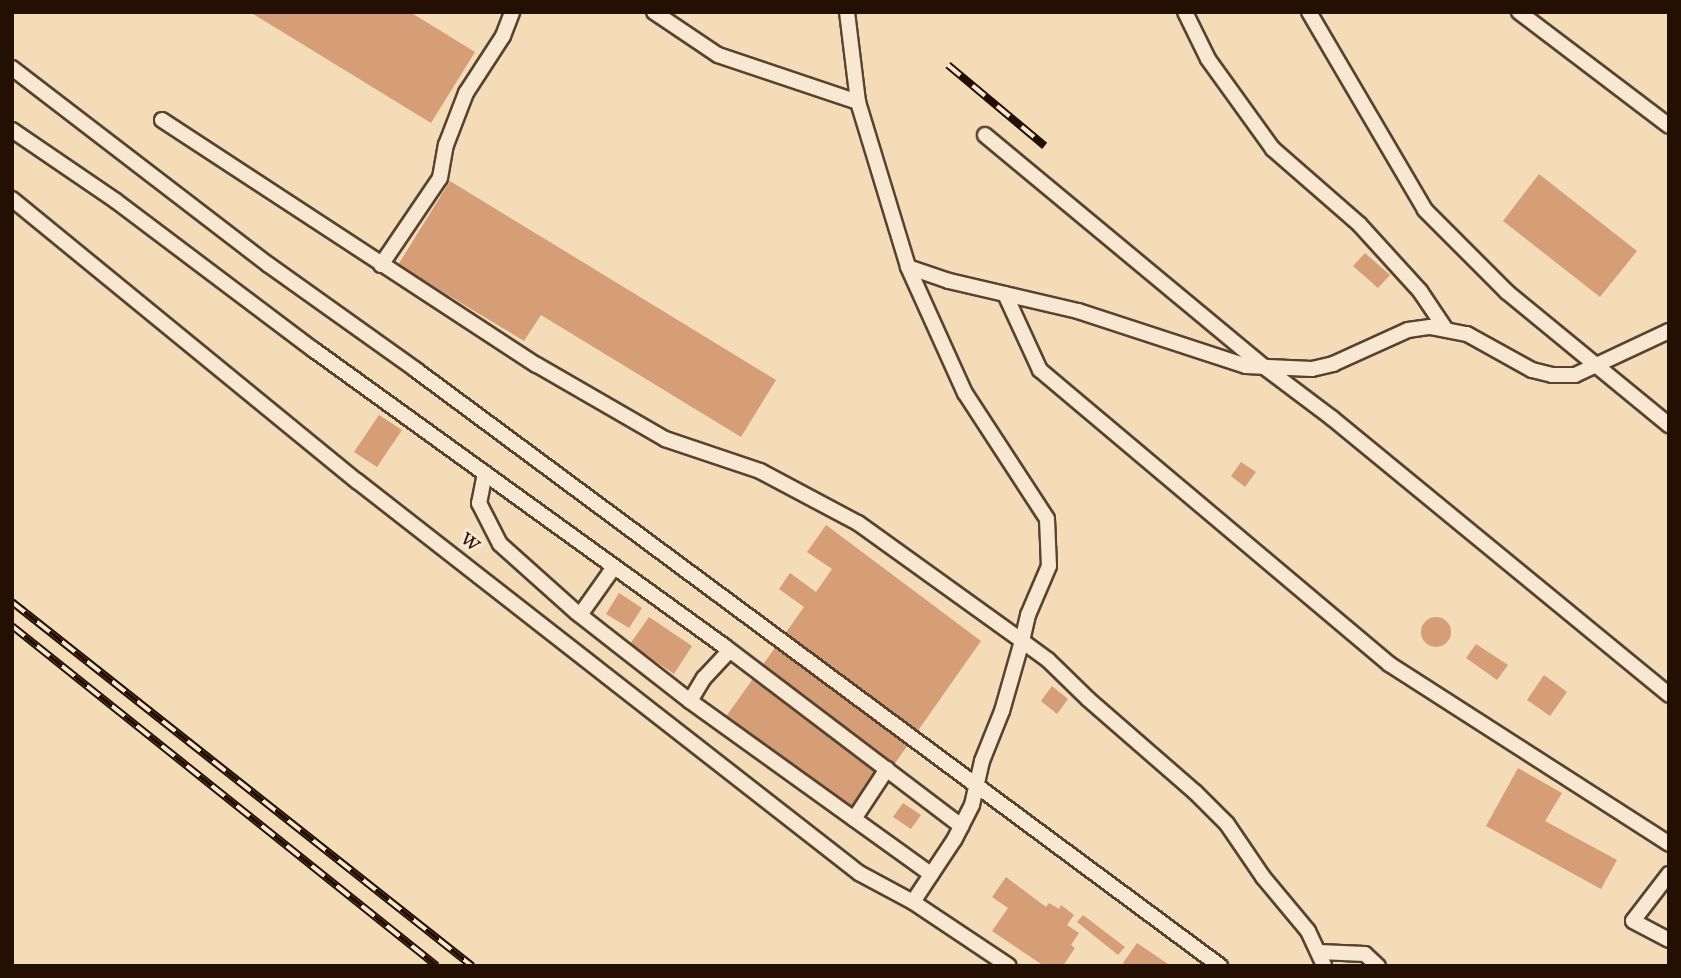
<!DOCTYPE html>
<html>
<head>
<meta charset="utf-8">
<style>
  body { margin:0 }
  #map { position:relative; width:1681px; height:978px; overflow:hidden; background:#f4dcb9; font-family:Alegreya,serif }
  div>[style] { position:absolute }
  .building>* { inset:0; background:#d59e76 }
  .round { border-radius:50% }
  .roads { filter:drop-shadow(2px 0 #584330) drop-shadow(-2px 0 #584330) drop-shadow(0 2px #584330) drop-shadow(0 -2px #584330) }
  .lane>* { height:14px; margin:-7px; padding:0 7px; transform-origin:7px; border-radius:7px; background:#f8e8d2 }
  .rail>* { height:8px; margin-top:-4px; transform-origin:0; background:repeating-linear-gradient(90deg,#f8e8d2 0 16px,#241003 0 32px); box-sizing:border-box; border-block:2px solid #241003 }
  span { translate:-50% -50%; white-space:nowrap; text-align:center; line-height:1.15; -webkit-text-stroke:6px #f8e8d2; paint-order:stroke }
  .street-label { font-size:26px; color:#241003 }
  .frame { position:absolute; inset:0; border:14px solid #241003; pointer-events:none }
</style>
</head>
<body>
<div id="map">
  <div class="building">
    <i style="clip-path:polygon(250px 12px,410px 12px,475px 52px,431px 123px)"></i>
    <i style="clip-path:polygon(1539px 174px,1637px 251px,1600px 297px,1503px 221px)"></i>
    <i style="clip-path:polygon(450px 181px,776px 380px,741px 437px,541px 315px,524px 341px,398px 265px)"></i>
    <i style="clip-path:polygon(1365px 253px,1390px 275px,1378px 288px,1353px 266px)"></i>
    <i style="clip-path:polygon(379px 415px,402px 430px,377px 467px,354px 452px)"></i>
    <i style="clip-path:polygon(1241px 462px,1256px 472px,1245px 487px,1231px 476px)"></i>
    <i style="clip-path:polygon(826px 525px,981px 641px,860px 813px,725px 718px,804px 607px,779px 589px,790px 573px,816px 592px,832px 569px,807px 552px)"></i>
    <i style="clip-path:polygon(619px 593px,642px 608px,629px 628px,606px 614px)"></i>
    <i class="round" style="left:1421px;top:617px;width:30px;height:30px"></i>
    <i style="clip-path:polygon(649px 617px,692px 646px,674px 674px,630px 644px)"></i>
    <i style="clip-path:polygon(1476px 644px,1508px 665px,1497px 680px,1466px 658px)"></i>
    <i style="clip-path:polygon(1544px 675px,1567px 692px,1550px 716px,1527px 700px)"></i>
    <i style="clip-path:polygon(1052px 686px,1068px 699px,1057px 714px,1041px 701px)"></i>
    <i style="clip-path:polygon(1518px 768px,1562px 793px,1545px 821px,1617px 860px,1601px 889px,1486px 826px)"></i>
    <i style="clip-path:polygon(903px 803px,921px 815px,911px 829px,893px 817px)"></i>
    <i style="clip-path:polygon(1006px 877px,1046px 907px,1049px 903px,1059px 909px,1061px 905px,1074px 915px,1067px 925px,1079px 933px,1071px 945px,1075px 948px,1063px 966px,1044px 966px,992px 931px,1008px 908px,992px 897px)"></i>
    <i style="clip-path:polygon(1083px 915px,1125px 947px,1118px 955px,1077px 922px)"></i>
    <i style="clip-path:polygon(1137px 943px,1171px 966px,1127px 966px,1123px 963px)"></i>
  </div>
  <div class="roads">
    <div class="lane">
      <i style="left:654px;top:12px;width:77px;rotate:33.9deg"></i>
      <i style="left:718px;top:55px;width:148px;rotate:18.6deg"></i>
      <i style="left:847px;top:12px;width:91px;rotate:83deg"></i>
      <i style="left:858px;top:102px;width:172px;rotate:73.1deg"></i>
      <i style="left:908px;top:267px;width:43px;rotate:18.9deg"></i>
      <i style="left:949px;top:281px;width:132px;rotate:13.1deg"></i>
      <i style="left:1078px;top:311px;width:177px;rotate:18.1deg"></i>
      <i style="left:1246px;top:366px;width:66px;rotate:2.6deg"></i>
      <i style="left:1312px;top:369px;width:22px;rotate:-13deg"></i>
      <i style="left:1333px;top:364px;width:82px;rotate:-24.4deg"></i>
      <i style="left:1408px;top:330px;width:22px;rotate:-8deg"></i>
      <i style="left:1430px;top:327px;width:38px;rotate:11deg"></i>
      <i style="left:1467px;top:334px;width:74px;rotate:29deg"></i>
      <i style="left:1532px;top:370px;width:21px;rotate:14deg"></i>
      <i style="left:1552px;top:375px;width:23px"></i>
      <i style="left:1575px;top:375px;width:104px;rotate:-25.1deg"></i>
      <i style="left:1185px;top:12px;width:52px;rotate:63.9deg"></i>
      <i style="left:1208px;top:59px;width:111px;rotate:54.2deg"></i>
      <i style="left:1273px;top:149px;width:114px;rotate:41.1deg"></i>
      <i style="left:1359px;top:224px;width:91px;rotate:47.7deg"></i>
      <i style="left:1420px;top:291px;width:45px;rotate:56deg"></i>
      <i style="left:1309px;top:12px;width:229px;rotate:59.6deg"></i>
      <i style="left:1425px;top:210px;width:116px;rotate:45deg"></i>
      <i style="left:1507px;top:292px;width:210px;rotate:39.4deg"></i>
      <i style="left:1519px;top:12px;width:188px;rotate:37.2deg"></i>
      <i style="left:12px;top:68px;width:324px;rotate:37.5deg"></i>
      <i style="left:269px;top:265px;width:181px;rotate:35.5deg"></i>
      <i style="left:416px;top:370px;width:1001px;rotate:36.55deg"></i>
      <i style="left:162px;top:120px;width:448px;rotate:33.2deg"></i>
      <i style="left:537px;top:365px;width:148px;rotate:30deg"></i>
      <i style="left:665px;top:439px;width:100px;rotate:18.6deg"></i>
      <i style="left:760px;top:471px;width:111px;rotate:28deg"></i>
      <i style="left:858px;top:523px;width:202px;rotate:35.7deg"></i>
      <i style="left:1022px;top:641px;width:73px;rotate:105.9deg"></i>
      <i style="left:1002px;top:711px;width:54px;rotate:111.8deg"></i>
      <i style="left:982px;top:761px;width:45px;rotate:102.8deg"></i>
      <i style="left:972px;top:805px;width:39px;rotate:117deg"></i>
      <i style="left:954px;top:840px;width:74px;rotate:123.5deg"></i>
      <i style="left:12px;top:130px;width:126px;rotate:34.3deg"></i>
      <i style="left:116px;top:201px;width:248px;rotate:37deg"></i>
      <i style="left:314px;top:350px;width:506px;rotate:35.83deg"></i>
      <i style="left:724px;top:646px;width:298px;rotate:37.2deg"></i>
      <i style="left:985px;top:135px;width:361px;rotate:39.7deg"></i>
      <i style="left:1263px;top:366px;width:86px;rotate:37deg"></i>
      <i style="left:1332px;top:418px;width:436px;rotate:39.4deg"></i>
      <i style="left:12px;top:199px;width:446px;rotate:39.3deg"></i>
      <i style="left:357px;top:481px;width:637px;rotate:37.99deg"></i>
      <i style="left:859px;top:873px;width:61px;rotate:28.2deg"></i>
      <i style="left:913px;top:902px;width:115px;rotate:33.7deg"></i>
      <i style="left:381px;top:265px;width:105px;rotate:-55.9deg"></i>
      <i style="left:440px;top:178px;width:34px;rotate:-80deg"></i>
      <i style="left:446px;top:145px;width:56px;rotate:-69deg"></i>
      <i style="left:466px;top:93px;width:68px;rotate:-57deg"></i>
      <i style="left:503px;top:36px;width:26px;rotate:-69deg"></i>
      <i style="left:908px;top:267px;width:138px;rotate:65.7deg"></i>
      <i style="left:965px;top:393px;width:150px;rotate:56.9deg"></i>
      <i style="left:1047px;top:519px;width:47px;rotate:87.6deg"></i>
      <i style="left:1049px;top:566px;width:53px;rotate:113.2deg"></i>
      <i style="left:1028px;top:615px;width:27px;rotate:103deg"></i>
      <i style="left:1022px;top:641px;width:32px;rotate:36deg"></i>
      <i style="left:1048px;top:660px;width:56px;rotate:44.3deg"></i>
      <i style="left:1088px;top:699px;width:142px;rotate:41deg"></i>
      <i style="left:1195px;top:792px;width:45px;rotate:45deg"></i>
      <i style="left:1227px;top:824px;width:64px;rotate:55.8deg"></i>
      <i style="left:1263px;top:877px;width:70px;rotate:50.2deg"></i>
      <i style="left:1308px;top:931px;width:38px;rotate:65deg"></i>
      <i style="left:1005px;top:294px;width:84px;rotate:65.3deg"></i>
      <i style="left:1040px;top:370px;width:456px;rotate:40.1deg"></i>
      <i style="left:1389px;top:664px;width:333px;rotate:32.7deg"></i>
      <i style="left:485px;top:473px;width:31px;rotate:101deg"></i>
      <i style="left:479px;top:503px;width:46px;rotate:62.9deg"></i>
      <i style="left:500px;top:544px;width:102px;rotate:41.8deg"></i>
      <i style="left:576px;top:612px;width:145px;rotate:38deg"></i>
      <i style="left:690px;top:701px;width:27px;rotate:-59deg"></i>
      <i style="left:704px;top:678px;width:37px;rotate:-47deg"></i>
      <i style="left:580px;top:615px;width:59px;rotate:-54.7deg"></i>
      <i style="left:690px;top:701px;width:297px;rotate:35.7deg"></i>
      <i style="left:854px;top:819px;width:60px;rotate:-56.6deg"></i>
      <i style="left:1669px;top:874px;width:59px;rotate:127.5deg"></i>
      <i style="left:1633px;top:921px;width:41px;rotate:27.8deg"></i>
      <i style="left:1319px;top:952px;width:46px;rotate:2.5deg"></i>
      <i style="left:1365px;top:954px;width:18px;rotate:43deg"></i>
    </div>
  </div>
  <div class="rail">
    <i style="left:948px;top:65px;width:126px;rotate:39.9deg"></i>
    <i style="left:12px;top:602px;width:587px;rotate:38.35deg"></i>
    <i style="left:12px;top:626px;width:544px;rotate:38.66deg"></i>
  </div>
  <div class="street-label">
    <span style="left:472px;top:540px;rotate:38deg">w</span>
  </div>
  <div class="frame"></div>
</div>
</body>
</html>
